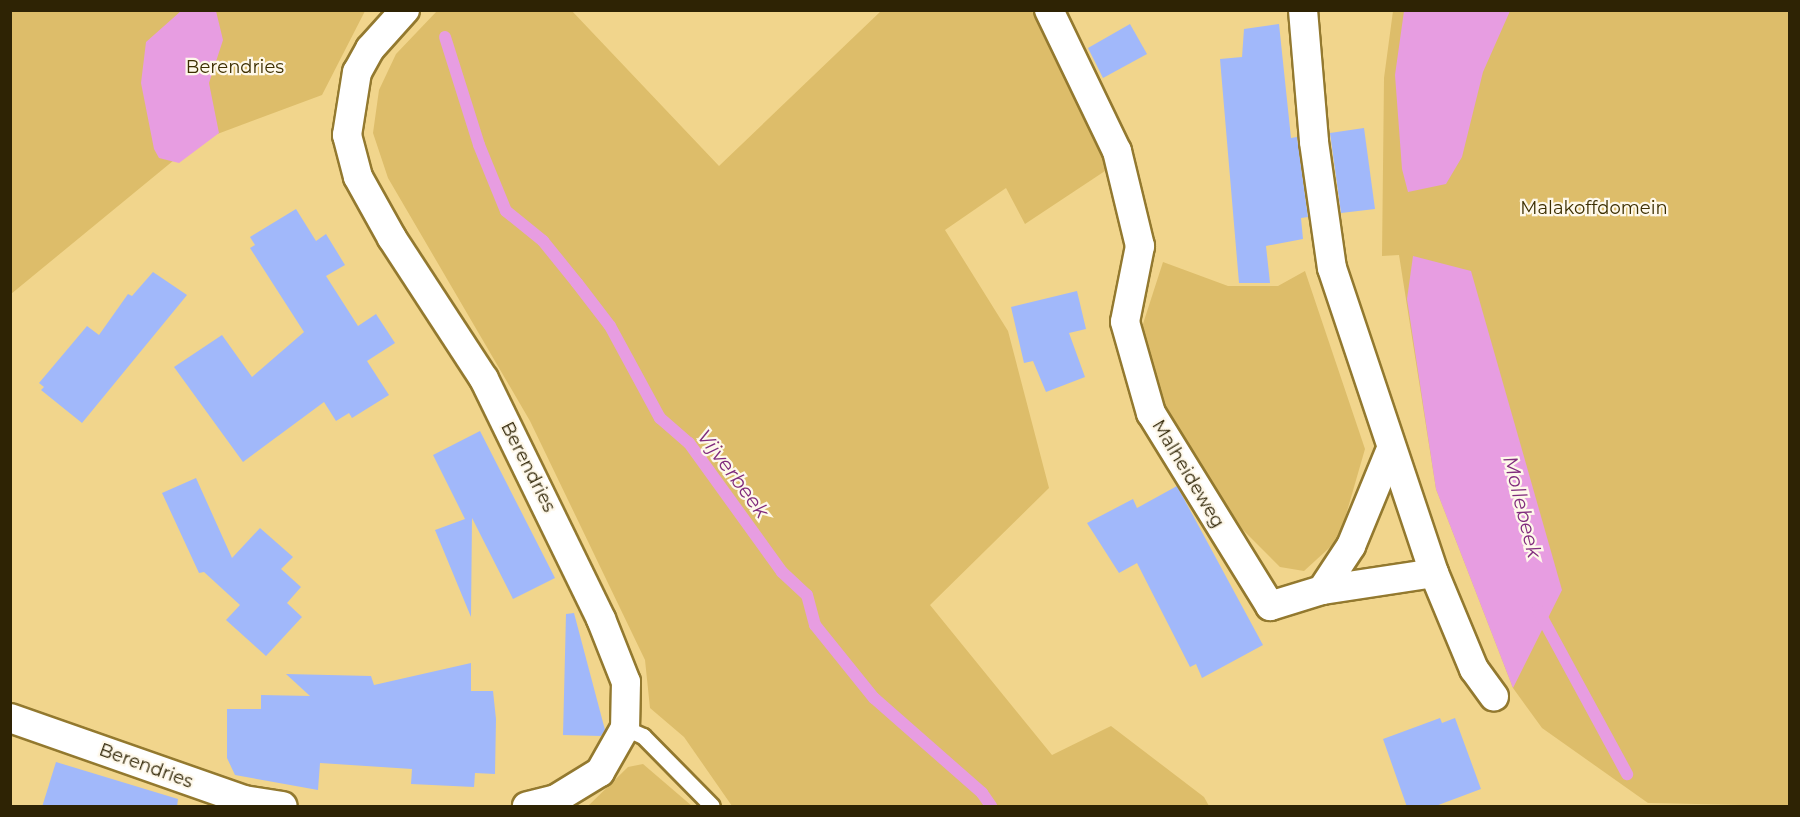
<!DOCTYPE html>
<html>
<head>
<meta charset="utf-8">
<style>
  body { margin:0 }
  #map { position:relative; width:1800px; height:817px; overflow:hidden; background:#f1d58c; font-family:Montserrat,sans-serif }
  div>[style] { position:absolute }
  .green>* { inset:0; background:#ddbd6a }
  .water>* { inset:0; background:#e79de1 }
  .stream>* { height:12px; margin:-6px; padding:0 6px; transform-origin:6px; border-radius:6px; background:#e79de1 }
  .building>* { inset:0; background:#a1b8fa }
  .roads { filter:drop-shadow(2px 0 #93792f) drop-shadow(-2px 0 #93792f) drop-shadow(0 2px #93792f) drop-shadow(0 -2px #93792f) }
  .service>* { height:15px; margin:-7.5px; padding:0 7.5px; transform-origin:7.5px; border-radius:7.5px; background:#fff }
  .minor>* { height:28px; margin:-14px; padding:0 14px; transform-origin:14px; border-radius:14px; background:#fff }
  span { translate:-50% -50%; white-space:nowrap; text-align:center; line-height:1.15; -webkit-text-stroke:4.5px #fef8ea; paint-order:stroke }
  .park-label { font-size:18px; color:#3c2e01 }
  .street-label { font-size:18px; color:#2e2304 }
  .water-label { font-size:20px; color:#802b7d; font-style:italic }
  .frame { position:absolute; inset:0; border:12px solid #2e2304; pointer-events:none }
</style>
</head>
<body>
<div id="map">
  <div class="green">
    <i style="clip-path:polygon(11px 11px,365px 11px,322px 95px,196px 142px,11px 294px)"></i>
    <i style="clip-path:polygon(437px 11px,572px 11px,719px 166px,881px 11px,1032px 11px,1108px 169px,1025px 224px,1006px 188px,945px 230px,1008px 331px,1049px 488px,930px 605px,1052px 755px,1111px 726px,1204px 797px,1209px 806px,732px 806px,684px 737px,650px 708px,645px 660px,530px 421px,388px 178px,373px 133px,379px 90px,396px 54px)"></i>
    <i style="clip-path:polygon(1393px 11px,1789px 11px,1789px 806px,1648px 803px,1542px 728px,1513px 688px,1436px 489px,1399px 255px,1382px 256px,1384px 78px)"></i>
    <i style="clip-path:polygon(1163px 262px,1228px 286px,1278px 286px,1305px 271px,1365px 449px,1339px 539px,1304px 571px,1280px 567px,1243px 530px,1153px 393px,1142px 327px)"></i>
    <i style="clip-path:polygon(643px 764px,692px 806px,588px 806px,628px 767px)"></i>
  </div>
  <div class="water">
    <i style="clip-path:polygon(181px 11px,216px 11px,223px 40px,209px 83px,219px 133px,179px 163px,159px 158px,154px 149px,141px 83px,146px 42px)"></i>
    <i style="clip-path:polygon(1404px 11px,1510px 11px,1483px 72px,1462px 157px,1446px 184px,1408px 192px,1402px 169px,1395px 75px)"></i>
    <i style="clip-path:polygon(1413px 256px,1471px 271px,1562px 590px,1513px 688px,1436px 489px,1407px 299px)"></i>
  </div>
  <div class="stream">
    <i style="left:445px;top:37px;width:113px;rotate:72.5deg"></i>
    <i style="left:479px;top:145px;width:71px;rotate:67.8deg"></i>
    <i style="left:506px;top:211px;width:48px;rotate:39deg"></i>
    <i style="left:543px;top:241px;width:54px;rotate:51deg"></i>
    <i style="left:577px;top:283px;width:54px;rotate:52.5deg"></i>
    <i style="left:610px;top:326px;width:105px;rotate:61.5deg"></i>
    <i style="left:660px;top:418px;width:38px;rotate:41deg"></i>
    <i style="left:689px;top:443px;width:159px;rotate:54.2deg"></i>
    <i style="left:782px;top:572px;width:34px;rotate:43deg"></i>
    <i style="left:807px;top:595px;width:31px;rotate:75deg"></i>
    <i style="left:815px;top:625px;width:94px;rotate:51.1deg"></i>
    <i style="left:874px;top:698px;width:144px;rotate:41.3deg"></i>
    <i style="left:982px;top:793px;width:16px;rotate:55deg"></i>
    <i style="left:1538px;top:610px;width:187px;rotate:61.5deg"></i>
  </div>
  <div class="building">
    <i style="clip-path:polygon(1130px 24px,1147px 54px,1103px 78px,1088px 48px)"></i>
    <i style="clip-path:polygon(1279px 24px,1291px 138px,1297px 137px,1308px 217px,1301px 218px,1303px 239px,1266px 246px,1270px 283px,1239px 283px,1220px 59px,1242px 57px,1244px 29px)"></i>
    <i style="clip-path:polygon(1364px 128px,1375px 209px,1341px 213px,1330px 133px)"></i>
    <i style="clip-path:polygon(296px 209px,316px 241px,326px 234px,345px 265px,326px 276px,358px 326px,376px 314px,395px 343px,367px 361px,389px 395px,352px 418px,349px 413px,336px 421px,324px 402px,243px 462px,174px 367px,222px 335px,252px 377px,304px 332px,250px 248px,255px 245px,250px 237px)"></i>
    <i style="clip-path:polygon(153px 272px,187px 295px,82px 423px,41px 390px,44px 387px,39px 383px,87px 326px,99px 335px,128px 294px,132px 296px)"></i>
    <i style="clip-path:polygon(1077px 291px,1086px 329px,1069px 333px,1085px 377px,1046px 392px,1033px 361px,1024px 363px,1011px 307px)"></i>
    <i style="clip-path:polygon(480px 431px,555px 578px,513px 599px,472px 518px,471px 617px,435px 530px,465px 519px,433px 455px)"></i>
    <i style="clip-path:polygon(196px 478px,232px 558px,260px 528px,293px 557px,281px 569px,301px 587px,287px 603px,302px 617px,266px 656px,226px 620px,240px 605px,204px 572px,199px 573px,162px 493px)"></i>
    <i style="clip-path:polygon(1177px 486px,1263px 645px,1202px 678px,1196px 664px,1190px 667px,1137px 563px,1119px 573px,1087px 523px,1133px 499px,1137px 508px)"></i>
    <i style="clip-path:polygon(574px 613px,605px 730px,601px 736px,563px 735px,566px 614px)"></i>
    <i style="clip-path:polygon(471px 663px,471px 691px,493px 691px,496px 719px,495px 774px,475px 773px,474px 787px,411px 784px,412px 769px,320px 763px,318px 790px,235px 775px,227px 758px,227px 709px,261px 709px,261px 695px,310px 696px,286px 674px,371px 676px,374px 685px)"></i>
    <i style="clip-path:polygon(1440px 718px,1442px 723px,1455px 718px,1481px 789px,1433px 807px,1407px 807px,1383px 739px)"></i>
    <i style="clip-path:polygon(56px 762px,178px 799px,177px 807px,42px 807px)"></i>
  </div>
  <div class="roads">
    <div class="service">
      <i style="left:625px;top:728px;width:20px;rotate:24deg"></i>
      <i style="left:643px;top:736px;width:98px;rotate:45.4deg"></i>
    </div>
    <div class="minor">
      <i style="left:405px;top:10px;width:52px;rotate:131.9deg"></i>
      <i style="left:370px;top:49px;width:26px;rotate:119deg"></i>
      <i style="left:357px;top:72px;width:64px;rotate:99deg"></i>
      <i style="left:347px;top:135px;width:43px;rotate:75.3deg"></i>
      <i style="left:358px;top:177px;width:70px;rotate:60.9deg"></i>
      <i style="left:392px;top:238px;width:168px;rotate:56.9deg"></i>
      <i style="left:484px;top:379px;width:267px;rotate:64deg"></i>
      <i style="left:601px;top:619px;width:68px;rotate:68.4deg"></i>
      <i style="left:626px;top:682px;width:46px;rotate:91.2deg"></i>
      <i style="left:625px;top:728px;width:51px;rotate:119.6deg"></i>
      <i style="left:600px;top:772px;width:52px;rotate:148.5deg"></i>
      <i style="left:556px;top:799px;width:30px;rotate:166deg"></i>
      <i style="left:1049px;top:10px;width:157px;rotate:64.3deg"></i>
      <i style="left:1117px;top:151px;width:98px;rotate:76.4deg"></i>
      <i style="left:1140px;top:246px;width:77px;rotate:101.2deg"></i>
      <i style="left:1125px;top:322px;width:95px;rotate:74.1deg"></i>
      <i style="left:1151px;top:413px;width:227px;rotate:58.3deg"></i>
      <i style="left:1270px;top:606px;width:54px;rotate:-17.1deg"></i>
      <i style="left:1322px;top:590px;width:113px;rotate:-8.6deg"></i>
      <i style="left:1303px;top:10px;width:132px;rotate:85.2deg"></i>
      <i style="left:1314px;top:142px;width:127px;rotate:81.9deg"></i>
      <i style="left:1332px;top:268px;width:322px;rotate:71.5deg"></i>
      <i style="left:1434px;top:573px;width:104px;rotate:67.4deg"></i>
      <i style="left:1474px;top:669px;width:34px;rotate:54deg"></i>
      <i style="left:1322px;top:590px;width:53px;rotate:-56.6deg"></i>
      <i style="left:1351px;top:546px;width:105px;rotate:-67.6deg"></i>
      <i style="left:10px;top:718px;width:248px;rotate:19.3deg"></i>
      <i style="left:244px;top:800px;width:39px;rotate:9deg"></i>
    </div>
  </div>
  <div class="park-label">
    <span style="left:235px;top:67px">Berendries</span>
    <span style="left:1594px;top:208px">Malakoffdomein</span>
  </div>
  <div class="street-label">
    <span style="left:528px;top:467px;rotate:63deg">Berendries</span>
    <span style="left:1188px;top:474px;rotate:59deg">Malheideweg</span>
    <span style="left:146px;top:766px;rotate:20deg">Berendries</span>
  </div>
  <div class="water-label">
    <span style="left:733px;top:474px;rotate:53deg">Vijverbeek</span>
    <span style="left:1522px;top:507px;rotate:76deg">Mollebeek</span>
  </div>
  <div class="frame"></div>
</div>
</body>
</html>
